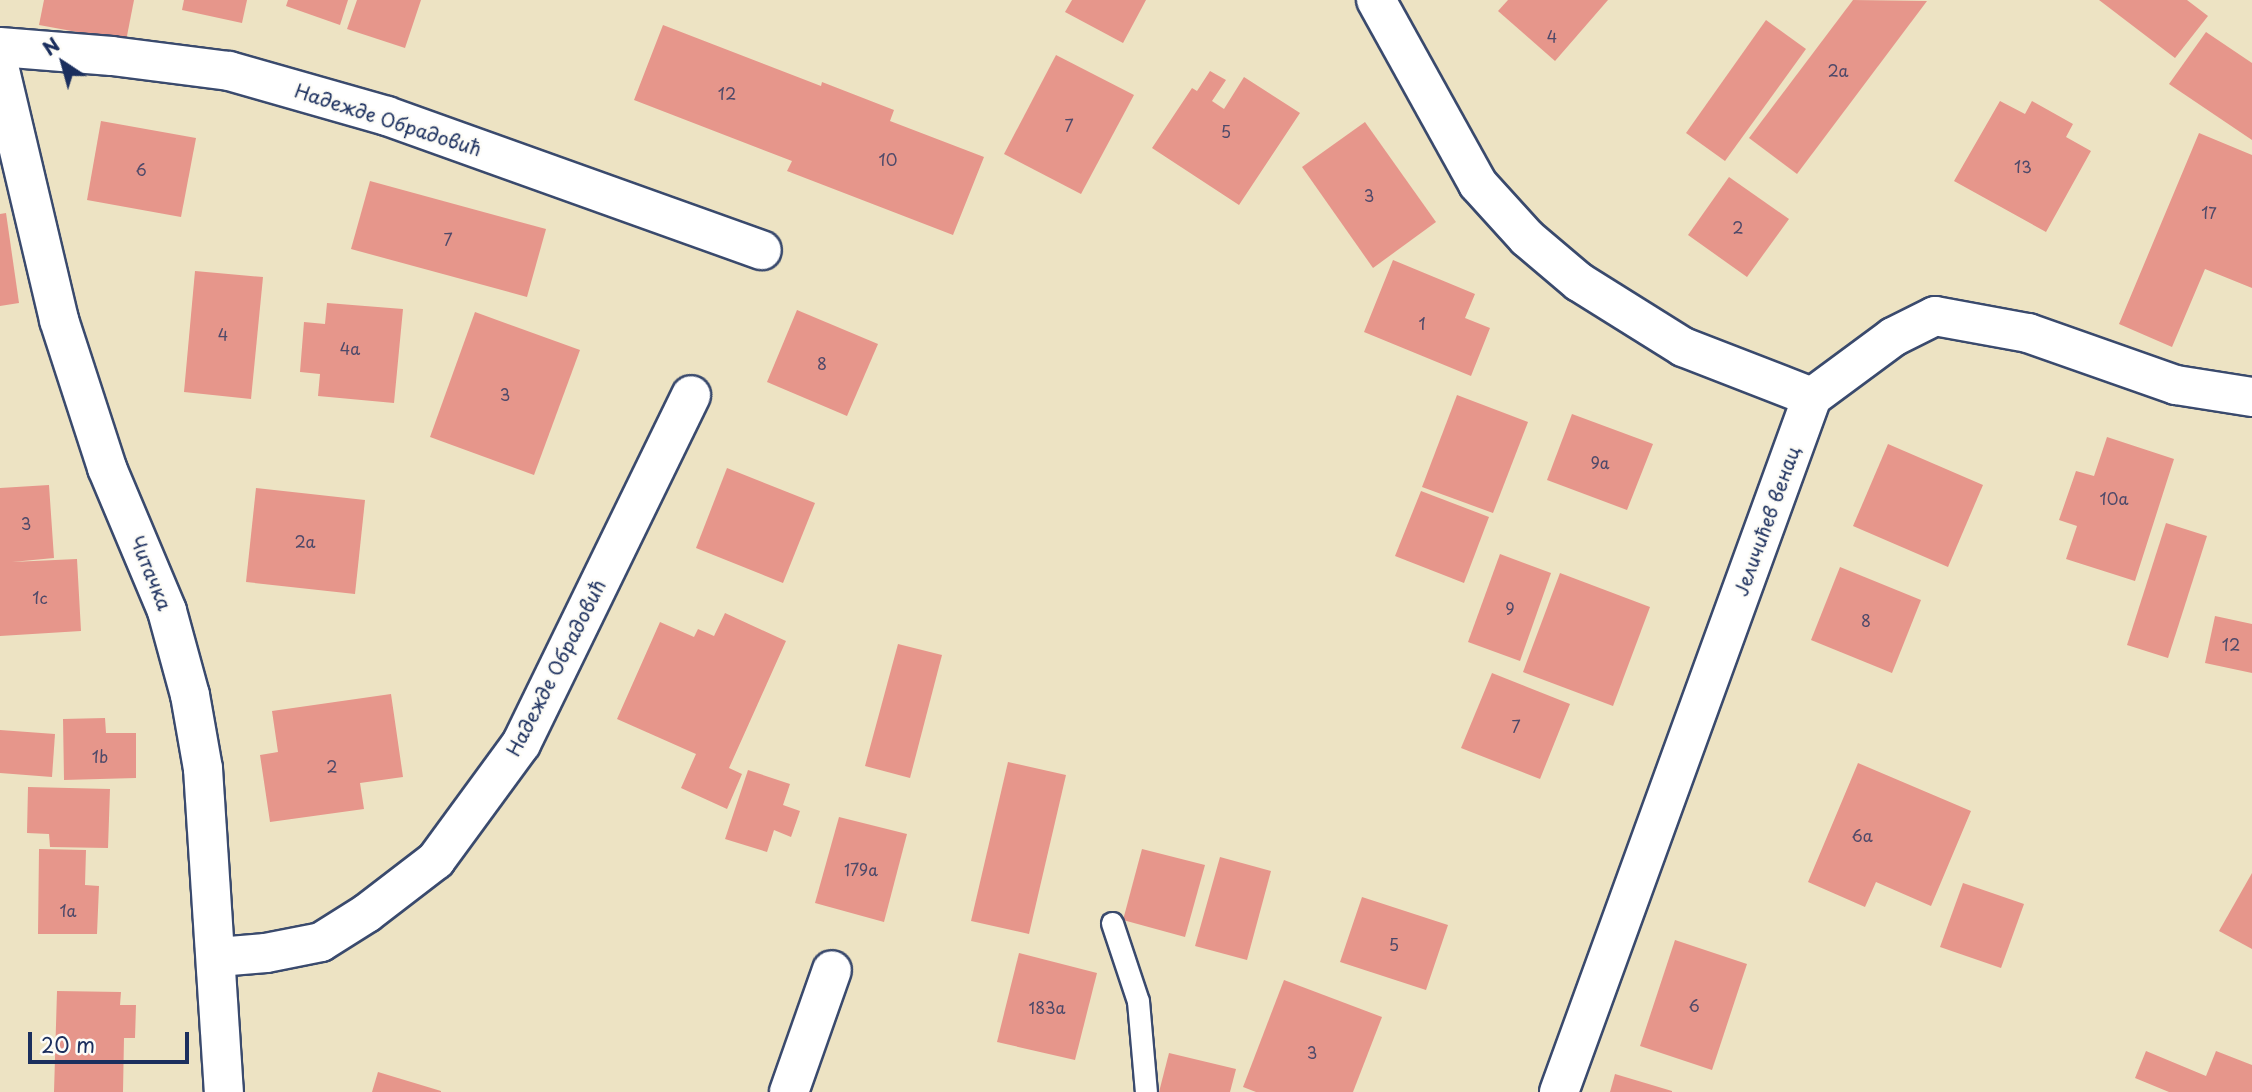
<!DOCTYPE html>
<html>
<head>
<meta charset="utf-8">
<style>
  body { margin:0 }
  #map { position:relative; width:2252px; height:1092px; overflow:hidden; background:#ede3c3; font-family:"Playpen Sans",sans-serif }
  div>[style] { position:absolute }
  .building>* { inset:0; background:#e6968b }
  .roads { filter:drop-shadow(2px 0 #3a4a6d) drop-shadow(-2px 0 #3a4a6d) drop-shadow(0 2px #3a4a6d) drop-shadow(0 -2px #3a4a6d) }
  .lane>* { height:21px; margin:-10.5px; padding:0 10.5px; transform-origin:10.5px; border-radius:10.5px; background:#fff }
  .street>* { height:38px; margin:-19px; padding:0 19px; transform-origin:19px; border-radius:19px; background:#fff }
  span { translate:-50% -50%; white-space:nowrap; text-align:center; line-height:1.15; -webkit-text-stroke:5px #fdfcf7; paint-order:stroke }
  .number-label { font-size:16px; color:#4e4969 }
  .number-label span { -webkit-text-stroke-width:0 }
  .street-label { font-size:19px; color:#1b2f5e }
  .north { position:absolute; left:28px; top:28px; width:70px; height:70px; -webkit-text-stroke:5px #fdfcf7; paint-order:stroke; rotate:324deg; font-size:19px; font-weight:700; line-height:28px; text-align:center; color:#1b2f5e }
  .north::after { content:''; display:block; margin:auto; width:24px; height:32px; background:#1b2f5e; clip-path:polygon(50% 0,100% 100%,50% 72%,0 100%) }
  .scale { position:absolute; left:28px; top:1032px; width:161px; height:32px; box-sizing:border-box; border:4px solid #1b2f5e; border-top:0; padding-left:9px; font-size:21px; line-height:24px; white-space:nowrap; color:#1b2f5e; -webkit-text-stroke:5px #fdfcf7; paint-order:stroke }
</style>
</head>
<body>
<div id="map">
  <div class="building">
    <i style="clip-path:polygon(44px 0,134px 0,126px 41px,39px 25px)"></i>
    <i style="clip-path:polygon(184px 0,247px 0,242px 23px,182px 10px)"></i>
    <i style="clip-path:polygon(288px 0,348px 0,340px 25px,286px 6px)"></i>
    <i style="clip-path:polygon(357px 0,421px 0,405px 48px,347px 29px)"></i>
    <i style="clip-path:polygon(1072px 0,1146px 0,1123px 43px,1065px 12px)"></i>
    <i style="clip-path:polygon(1508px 0,1608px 0,1555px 61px,1498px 11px)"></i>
    <i style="clip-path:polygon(1853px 0,1927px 1px,1797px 174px,1749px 138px)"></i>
    <i style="clip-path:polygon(2099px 0,2187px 0,2208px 16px,2175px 58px)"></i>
    <i style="clip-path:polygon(1766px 20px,1806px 49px,1725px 161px,1686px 133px)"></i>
    <i style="clip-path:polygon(663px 25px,821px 86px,822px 82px,894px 110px,890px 121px,984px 157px,953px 235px,787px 171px,792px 161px,634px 100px)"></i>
    <i style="clip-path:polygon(2206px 32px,2252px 63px,2252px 140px,2169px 84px)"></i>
    <i style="clip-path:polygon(1056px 55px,1134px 95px,1081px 194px,1004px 154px)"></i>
    <i style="clip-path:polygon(1210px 71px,1226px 80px,1212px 101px,1224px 109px,1244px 77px,1300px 113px,1239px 205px,1152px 148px,1192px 88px,1197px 91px)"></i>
    <i style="clip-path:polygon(2000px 101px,2025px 114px,2032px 101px,2073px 124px,2066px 137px,2091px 151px,2046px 232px,1954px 181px)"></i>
    <i style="clip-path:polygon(101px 121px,196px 138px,181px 217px,87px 200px)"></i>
    <i style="clip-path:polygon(1365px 122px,1436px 222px,1373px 268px,1302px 167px)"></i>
    <i style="clip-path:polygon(2199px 133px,2252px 155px,2252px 288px,2205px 269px,2172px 347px,2119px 324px)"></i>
    <i style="clip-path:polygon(1729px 177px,1789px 219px,1747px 277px,1688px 235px)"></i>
    <i style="clip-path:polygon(370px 181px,546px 229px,527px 297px,351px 249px)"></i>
    <i style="clip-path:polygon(6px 213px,19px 303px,0 306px,0 214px)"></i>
    <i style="clip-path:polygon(1393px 260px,1475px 294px,1465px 318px,1490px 328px,1471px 376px,1364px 332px)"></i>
    <i style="clip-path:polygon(195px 271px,263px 277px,251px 399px,184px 392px)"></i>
    <i style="clip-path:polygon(327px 303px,403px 309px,394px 403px,318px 396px,320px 374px,300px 372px,304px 322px,325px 324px)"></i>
    <i style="clip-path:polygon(797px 310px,878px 344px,847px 416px,767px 382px)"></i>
    <i style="clip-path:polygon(475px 312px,580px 350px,534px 475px,430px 437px)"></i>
    <i style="clip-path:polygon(1457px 395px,1528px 422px,1493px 513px,1422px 487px)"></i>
    <i style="clip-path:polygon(1572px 414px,1653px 444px,1627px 510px,1547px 480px)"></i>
    <i style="clip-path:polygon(2107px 437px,2174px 459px,2135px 581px,2066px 559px,2077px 526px,2059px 520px,2076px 471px,2094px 476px)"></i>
    <i style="clip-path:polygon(1888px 444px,1983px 485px,1948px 567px,1853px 526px)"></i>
    <i style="clip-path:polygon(727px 468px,815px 503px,783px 583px,696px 548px)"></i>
    <i style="clip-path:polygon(49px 485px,54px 558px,12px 562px,77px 559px,81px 631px,0 636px,0 488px)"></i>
    <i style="clip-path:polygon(256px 488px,365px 500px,355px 594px,246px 582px)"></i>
    <i style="clip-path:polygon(1421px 491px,1489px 517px,1464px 583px,1395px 556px)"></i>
    <i style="clip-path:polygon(2166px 523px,2207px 536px,2168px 658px,2127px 645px)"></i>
    <i style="clip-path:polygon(1500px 554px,1551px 573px,1520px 661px,1468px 642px)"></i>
    <i style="clip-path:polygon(1840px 567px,1921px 600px,1892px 673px,1811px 640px)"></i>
    <i style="clip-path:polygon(1560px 573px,1650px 607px,1613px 706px,1523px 672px)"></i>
    <i style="clip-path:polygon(725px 613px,786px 641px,729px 768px,742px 774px,727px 809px,681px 788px,696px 754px,617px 719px,660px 622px,694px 637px,698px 629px,714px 636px)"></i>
    <i style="clip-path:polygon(2215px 616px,2252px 624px,2252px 673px,2205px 663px)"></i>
    <i style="clip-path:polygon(898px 644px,942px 655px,910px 778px,865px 766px)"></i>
    <i style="clip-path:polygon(1492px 673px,1570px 704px,1540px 779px,1461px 748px)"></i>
    <i style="clip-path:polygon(391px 694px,403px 777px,360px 783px,364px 809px,270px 822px,260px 755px,278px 752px,272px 711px)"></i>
    <i style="clip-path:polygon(105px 718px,106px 733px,136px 733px,136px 778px,64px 780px,63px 719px)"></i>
    <i style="clip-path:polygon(0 730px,55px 734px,52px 777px,0 773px)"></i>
    <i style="clip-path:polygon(1008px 762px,1066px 775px,1029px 934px,971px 921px)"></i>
    <i style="clip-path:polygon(1858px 763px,1971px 811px,1931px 906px,1876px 882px,1865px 907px,1808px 882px)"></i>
    <i style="clip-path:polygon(748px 770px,790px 784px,783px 805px,800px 811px,791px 837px,774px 830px,767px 852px,725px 839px)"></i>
    <i style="clip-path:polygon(28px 787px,110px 789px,108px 848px,50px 847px,49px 834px,27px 833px)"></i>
    <i style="clip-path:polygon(839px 817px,907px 834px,884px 922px,815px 903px)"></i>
    <i style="clip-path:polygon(39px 849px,86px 850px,85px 885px,99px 886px,97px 934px,38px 934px)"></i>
    <i style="clip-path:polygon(1142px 849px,1205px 865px,1185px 937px,1123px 920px)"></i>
    <i style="clip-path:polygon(1220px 857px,1271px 871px,1247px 960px,1195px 946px)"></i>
    <i style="clip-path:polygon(2252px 873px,2252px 949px,2219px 931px)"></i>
    <i style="clip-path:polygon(1963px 883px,2024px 904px,2001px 968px,1940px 947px)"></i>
    <i style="clip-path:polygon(1362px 897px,1448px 925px,1426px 990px,1340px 962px)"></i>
    <i style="clip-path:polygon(1675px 940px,1747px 964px,1712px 1070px,1640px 1046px)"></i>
    <i style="clip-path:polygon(1019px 953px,1097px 973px,1075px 1060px,997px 1042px)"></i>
    <i style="clip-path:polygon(1284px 980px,1382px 1017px,1353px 1092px,1256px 1092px,1243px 1087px)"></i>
    <i style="clip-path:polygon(57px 991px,121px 992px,120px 1005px,136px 1005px,135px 1038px,124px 1038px,123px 1092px,54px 1092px)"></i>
    <i style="clip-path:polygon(2146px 1051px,2206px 1076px,2216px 1051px,2252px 1065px,2252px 1092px,2169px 1092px,2135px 1078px)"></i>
    <i style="clip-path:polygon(1169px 1053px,1236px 1069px,1230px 1092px,1159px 1092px)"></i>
    <i style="clip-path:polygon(378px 1072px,441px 1091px,441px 1092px,372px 1092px)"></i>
    <i style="clip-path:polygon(1615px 1074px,1672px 1091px,1672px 1092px,1610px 1092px)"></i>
  </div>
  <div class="roads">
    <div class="lane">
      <i style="left:1112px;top:923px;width:82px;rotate:71.6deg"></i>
      <i style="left:1138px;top:1001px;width:91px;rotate:85deg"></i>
    </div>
    <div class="street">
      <i style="left:1376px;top:0;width:210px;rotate:61deg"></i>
      <i style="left:1478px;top:184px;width:73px;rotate:47.8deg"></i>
      <i style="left:1527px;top:238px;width:68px;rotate:40.2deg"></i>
      <i style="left:1579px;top:282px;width:123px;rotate:32deg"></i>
      <i style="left:1683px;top:347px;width:138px;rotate:21.2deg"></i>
      <i style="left:0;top:47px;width:112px;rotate:4.6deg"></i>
      <i style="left:112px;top:56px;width:118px;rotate:7.3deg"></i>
      <i style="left:229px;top:71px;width:164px;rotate:15.9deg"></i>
      <i style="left:387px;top:116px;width:398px;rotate:19.7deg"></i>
      <i style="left:0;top:70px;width:257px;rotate:76.7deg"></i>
      <i style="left:59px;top:320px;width:156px;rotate:72deg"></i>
      <i style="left:107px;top:468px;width:155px;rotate:67.2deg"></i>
      <i style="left:167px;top:611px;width:87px;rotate:74.7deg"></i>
      <i style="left:190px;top:695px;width:75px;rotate:80deg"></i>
      <i style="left:203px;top:769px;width:324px;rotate:86.3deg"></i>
      <i style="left:218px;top:957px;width:48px;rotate:-4.8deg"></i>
      <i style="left:266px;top:953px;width:56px;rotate:-11.3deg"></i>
      <i style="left:321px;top:942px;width:54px;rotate:-32.2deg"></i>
      <i style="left:367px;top:913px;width:87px;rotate:-37.5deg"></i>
      <i style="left:436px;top:860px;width:144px;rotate:-53.8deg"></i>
      <i style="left:521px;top:744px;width:388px;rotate:-64deg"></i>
      <i style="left:789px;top:1092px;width:129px;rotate:-70.6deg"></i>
      <i style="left:1559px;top:1092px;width:740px;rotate:-70deg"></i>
      <i style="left:1812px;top:397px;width:101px;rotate:-36.5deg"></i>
      <i style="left:1893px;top:337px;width:47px;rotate:-26.6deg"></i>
      <i style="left:1935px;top:316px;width:95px;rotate:10.4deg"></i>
      <i style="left:2028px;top:333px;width:157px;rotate:19.4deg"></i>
      <i style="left:2176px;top:385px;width:77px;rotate:9deg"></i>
    </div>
  </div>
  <div class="number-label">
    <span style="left:1552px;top:36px">4</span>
    <span style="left:1838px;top:70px">2a</span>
    <span style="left:727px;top:93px">12</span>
    <span style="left:1069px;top:125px">7</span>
    <span style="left:1226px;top:131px">5</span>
    <span style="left:888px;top:159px">10</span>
    <span style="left:2023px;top:166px">13</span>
    <span style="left:141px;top:169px">6</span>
    <span style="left:1369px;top:195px">3</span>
    <span style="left:2209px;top:212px">17</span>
    <span style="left:1738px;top:227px">2</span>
    <span style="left:448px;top:239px">7</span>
    <span style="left:1422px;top:323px">1</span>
    <span style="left:223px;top:334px">4</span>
    <span style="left:350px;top:348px">4a</span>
    <span style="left:822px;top:363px">8</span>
    <span style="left:505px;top:394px">3</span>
    <span style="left:1600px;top:462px">9a</span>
    <span style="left:2114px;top:498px">10a</span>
    <span style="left:26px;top:523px">3</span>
    <span style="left:305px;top:541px">2a</span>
    <span style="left:40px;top:597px">1c</span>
    <span style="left:1510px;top:608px">9</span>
    <span style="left:1866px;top:620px">8</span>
    <span style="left:2231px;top:644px">12</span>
    <span style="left:1516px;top:726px">7</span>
    <span style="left:100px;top:756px">1b</span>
    <span style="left:332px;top:766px">2</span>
    <span style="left:1862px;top:835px">6a</span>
    <span style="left:861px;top:869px">179a</span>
    <span style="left:68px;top:910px">1a</span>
    <span style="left:1394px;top:944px">5</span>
    <span style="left:1694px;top:1005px">6</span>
    <span style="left:1047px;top:1007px">183a</span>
    <span style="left:1312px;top:1052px">3</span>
  </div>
  <div class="street-label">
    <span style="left:388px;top:120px;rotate:18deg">Надежде Обрадовић</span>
    <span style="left:1767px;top:521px;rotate:-70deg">Јеличићев венац</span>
    <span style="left:151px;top:573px;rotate:68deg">Читачка</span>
    <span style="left:556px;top:668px;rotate:-63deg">Надежде Обрадовић</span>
  </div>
  <div class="north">N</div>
  <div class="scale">20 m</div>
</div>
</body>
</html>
